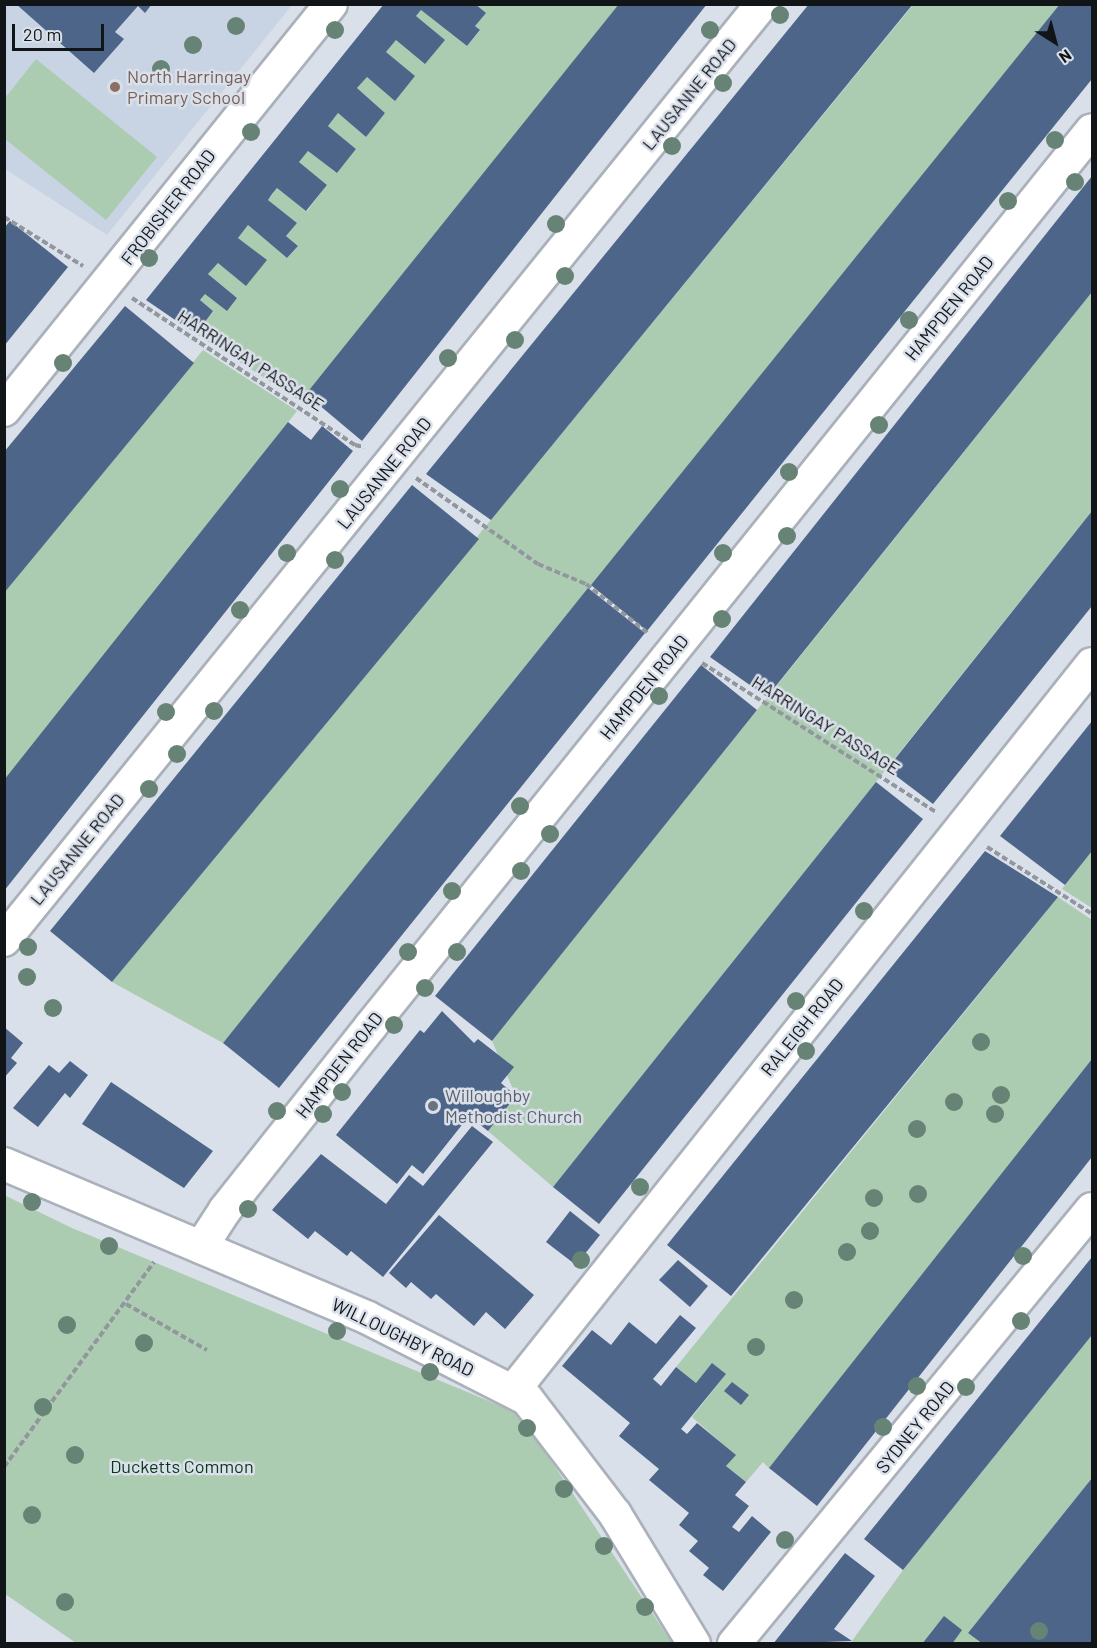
<!DOCTYPE html>
<html>
<head>
<meta charset="utf-8">
<style>
  body { margin:0 }
  #map { position:relative; width:1097px; height:1648px; overflow:hidden; background:#dae0ea; font-family:Barlow,sans-serif }
  div>[style] { position:absolute }
  .built>* { inset:0; background:#c8d3e3 }
  .green>* { inset:0; background:#acccb1 }
  .building>* { inset:0; background:#4d6589 }
  .path>* { height:4px; margin-top:-2px; transform-origin:0; background:repeating-linear-gradient(90deg,#92979e 0 6px,transparent 0 9px) }
  .roads { filter:drop-shadow(2px 0 #abb1ba) drop-shadow(-2px 0 #abb1ba) drop-shadow(0 2px #abb1ba) drop-shadow(0 -2px #abb1ba) }
  .street>* { height:32px; margin:-16px; padding:0 16px; transform-origin:16px; border-radius:16px; background:#fff }
  .trees>* { width:18px; height:18px; margin:-9px; border-radius:50%; background:#668376 }
  .dots>* { width:16px; height:16px; translate:-50% -50%; box-sizing:border-box; border:3px solid #dae0ea; border-radius:50% }
  span { translate:-50% -50%; white-space:nowrap; text-align:center; line-height:1.15; -webkit-text-stroke:5px #dae0ea; paint-order:stroke }
  .education-label { font-size:18px; color:#785e54 }
  .left { translate:0 -50%; text-align:left }
  .street-label { font-size:18px; color:#121518 }
  .worship-label { font-size:18px; color:#5b616d }
  .park-label { font-size:18px; color:#073717 }
  .frame { position:absolute; inset:0; border:6px solid #121518; pointer-events:none }
  .north { position:absolute; left:1025px; top:12px; width:60px; height:60px; -webkit-text-stroke:4px #dae0ea; paint-order:stroke; rotate:144deg; font-size:16px; font-weight:700; line-height:24px; text-align:center; color:#121518 }
  .north::after { content:''; display:block; margin:auto; width:21px; height:27px; background:#121518; clip-path:polygon(50% 0,100% 100%,50% 72%,0 100%) }
  .scale { position:absolute; left:12px; top:24px; width:92px; height:27px; box-sizing:border-box; border:3px solid #121518; border-top:0; padding-left:8px; font-size:18px; line-height:21px; white-space:nowrap; color:#121518; -webkit-text-stroke:4px #dae0ea; paint-order:stroke }
</style>
</head>
<body>
<div id="map">
  <div class="built">
    <i style="clip-path:polygon(4px 5px,292px 5px,107px 235px,5px 169px)"></i>
  </div>
  <div class="green">
    <i style="clip-path:polygon(475px 5px,619px 5px,303px 403px,181px 324px,188px 316px,202px 326px,213px 311px,200px 300px,205px 294px,237px 298px,208px 274px,218px 263px,246px 285px,266px 260px,238px 238px,248px 225px,287px 258px,298px 246px,286px 236px,297px 223px,268px 200px,277px 188px,307px 211px,327px 185px,299px 162px,308px 151px,337px 173px,356px 149px,328px 126px,338px 113px,366px 137px,385px 113px,357px 88px,367px 77px,395px 100px,414px 77px,386px 52px,396px 40px,444px 40px,416px 16px,421px 10px,467px 46px,480px 31px,475px 26px)"></i>
    <i style="clip-path:polygon(913px 5px,1060px 5px,223px 1043px,112px 982px)"></i>
    <i style="clip-path:polygon(36px 59px,157px 157px,106px 220px,5px 139px,5px 98px)"></i>
    <i style="clip-path:polygon(1092px 292px,1092px 511px,553px 1187px,488px 1131px,516px 1096px,492px 1041px)"></i>
    <i style="clip-path:polygon(203px 350px,297px 411px,5px 780px,5px 591px)"></i>
    <i style="clip-path:polygon(1092px 851px,1092px 908px,1062px 889px)"></i>
    <i style="clip-path:polygon(1058px 897px,1092px 920px,1092px 1067px,769px 1468px,763px 1462px,746px 1482px,726px 1466px,735px 1455px,692px 1417px,726px 1374px,696px 1383px,676px 1367px)"></i>
    <i style="clip-path:polygon(4px 1195px,72px 1228px,520px 1414px,672px 1643px,76px 1643px,5px 1594px)"></i>
    <i style="clip-path:polygon(1092px 1335px,1092px 1478px,968px 1633px,983px 1643px,855px 1644px,852px 1641px,903px 1570px)"></i>
  </div>
  <div class="building">
    <i style="clip-path:polygon(16px 4px,152px 4px,145px 13px,138px 6px,115px 32px,124px 39px,94px 73px)"></i>
    <i style="clip-path:polygon(384px 4px,475px 4px,486px 13px,475px 26px,480px 30px,467px 46px,421px 10px,416px 16px,445px 40px,425px 64px,396px 40px,386px 52px,415px 76px,395px 101px,367px 77px,357px 88px,385px 113px,366px 137px,338px 113px,328px 126px,356px 149px,337px 173px,308px 151px,299px 162px,327px 185px,306px 211px,277px 188px,272px 194px,268px 200px,297px 223px,286px 236px,298px 246px,287px 258px,248px 225px,238px 238px,267px 260px,246px 286px,218px 263px,208px 274px,237px 298px,227px 311px,205px 294px,200px 300px,213px 311px,202px 326px,188px 316px,181px 324px,146px 300px)"></i>
    <i style="clip-path:polygon(619px 4px,707px 4px,362px 441px,306px 394px)"></i>
    <i style="clip-path:polygon(809px 4px,913px 4px,491px 520px,426px 474px)"></i>
    <i style="clip-path:polygon(1060px 4px,1092px 4px,1092px 79px,647px 631px,591px 585px)"></i>
    <i style="clip-path:polygon(1092px 176px,1092px 292px,767px 697px,710px 657px)"></i>
    <i style="clip-path:polygon(10px 221px,68px 267px,4px 346px,4px 228px)"></i>
    <i style="clip-path:polygon(125px 306px,194px 363px,4px 593px,4px 452px)"></i>
    <i style="clip-path:polygon(288px 422px,311px 440px,322px 426px,353px 451px,4px 891px,4px 780px)"></i>
    <i style="clip-path:polygon(412px 485px,479px 539px,112px 982px,50px 931px)"></i>
    <i style="clip-path:polygon(1092px 511px,1092px 606px,933px 804px,887px 769px)"></i>
    <i style="clip-path:polygon(588px 588px,645px 633px,279px 1088px,223px 1043px)"></i>
    <i style="clip-path:polygon(701px 665px,757px 710px,492px 1041px,435px 996px)"></i>
    <i style="clip-path:polygon(1092px 721px,1092px 851px,1065px 885px,1000px 836px)"></i>
    <i style="clip-path:polygon(876px 782px,923px 819px,599px 1224px,553px 1187px)"></i>
    <i style="clip-path:polygon(985px 851px,1058px 897px,731px 1296px,667px 1245px)"></i>
    <i style="clip-path:polygon(442px 1011px,474px 1043px,478px 1039px,514px 1067px,501px 1083px,516px 1096px,488px 1131px,469px 1116px,423px 1174px,412px 1165px,397px 1184px,336px 1135px,420px 1030px,424px 1033px)"></i>
    <i style="clip-path:polygon(4px 1027px,23px 1043px,11px 1058px,17px 1063px,4px 1078px)"></i>
    <i style="clip-path:polygon(1092px 1059px,1092px 1157px,817px 1506px,769px 1468px)"></i>
    <i style="clip-path:polygon(70px 1061px,88px 1075px,70px 1098px,65px 1093px,38px 1127px,13px 1108px,49px 1065px,59px 1073px)"></i>
    <i style="clip-path:polygon(111px 1082px,213px 1151px,184px 1188px,82px 1124px)"></i>
    <i style="clip-path:polygon(472px 1126px,493px 1142px,383px 1277px,351px 1251px,347px 1256px,315px 1231px,308px 1239px,272px 1210px,321px 1154px,386px 1204px,409px 1175px,423px 1186px)"></i>
    <i style="clip-path:polygon(570px 1211px,600px 1235px,576px 1265px,546px 1242px)"></i>
    <i style="clip-path:polygon(439px 1215px,534px 1295px,505px 1329px,486px 1312px,474px 1326px,436px 1294px,431px 1299px,411px 1282px,406px 1288px,389px 1273px)"></i>
    <i style="clip-path:polygon(1092px 1257px,1092px 1335px,903px 1570px,864px 1539px)"></i>
    <i style="clip-path:polygon(678px 1260px,708px 1286px,690px 1307px,659px 1280px)"></i>
    <i style="clip-path:polygon(680px 1315px,696px 1328px,653px 1379px,661px 1386px,676px 1367px,696px 1383px,712px 1363px,726px 1374px,681px 1429px,687px 1434px,697px 1423px,736px 1455px,726px 1466px,746px 1482px,735px 1495px,749px 1506px,732px 1527px,739px 1532px,752px 1516px,771px 1532px,723px 1591px,703px 1575px,709px 1568px,689px 1551px,698px 1541px,679px 1525px,689px 1513px,649px 1480px,659px 1469px,619px 1436px,630px 1423px,562px 1366px,592px 1330px,611px 1345px,629px 1322px,656px 1344px)"></i>
    <i style="clip-path:polygon(732px 1382px,749px 1395px,741px 1405px,724px 1391px)"></i>
    <i style="clip-path:polygon(1092px 1478px,1092px 1644px,983px 1644px,968px 1633px)"></i>
    <i style="clip-path:polygon(845px 1553px,875px 1576px,834px 1629px,852px 1641px,773px 1644px)"></i>
    <i style="clip-path:polygon(944px 1616px,962px 1630px,952px 1644px,922px 1644px)"></i>
  </div>
  <div class="path">
    <i style="left:4px;top:217px;width:93px;rotate:31.8deg"></i>
    <i style="left:132px;top:298px;width:267px;rotate:33.4deg"></i>
    <i style="left:355px;top:445px;width:9px;rotate:13deg"></i>
    <i style="left:416px;top:478px;width:149px;rotate:35.2deg"></i>
    <i style="left:538px;top:564px;width:52px;rotate:22.6deg"></i>
    <i style="left:586px;top:584px;width:79px;rotate:38.3deg"></i>
    <i style="left:702px;top:663px;width:277px;rotate:32.5deg"></i>
    <i style="left:987px;top:847px;width:125px;rotate:32.5deg"></i>
    <i style="left:126px;top:1304px;width:93px;rotate:29.6deg"></i>
    <i style="left:4px;top:1467px;width:254px;rotate:-53.8deg"></i>
    <i style="left:594px;top:1644px;width:8px"></i>
  </div>
  <div class="roads">
    <div class="street">
      <i style="left:4px;top:410px;width:521px;rotate:-51.15deg"></i>
      <i style="left:4px;top:940px;width:1204px;rotate:-51deg"></i>
      <i style="left:4px;top:1164px;width:395px;rotate:22.9deg"></i>
      <i style="left:368px;top:1318px;width:178px;rotate:27deg"></i>
      <i style="left:527px;top:1399px;width:145px;rotate:52.6deg"></i>
      <i style="left:615px;top:1514px;width:152px;rotate:58.7deg"></i>
      <i style="left:201px;top:1247px;width:44px;rotate:-57deg"></i>
      <i style="left:225px;top:1210px;width:233px;rotate:-51.6deg"></i>
      <i style="left:370px;top:1027px;width:1151px;rotate:-51.17deg"></i>
      <i style="left:513px;top:1391px;width:929px;rotate:-51.47deg"></i>
      <i style="left:734px;top:1644px;width:563px;rotate:-50.55deg"></i>
    </div>
  </div>
  <div class="trees">
    <i style="left:780px;top:15px"></i>
    <i style="left:236px;top:26px"></i>
    <i style="left:335px;top:30px"></i>
    <i style="left:710px;top:30px"></i>
    <i style="left:193px;top:45px"></i>
    <i style="left:161px;top:69px"></i>
    <i style="left:723px;top:83px"></i>
    <i style="left:251px;top:132px"></i>
    <i style="left:1055px;top:140px"></i>
    <i style="left:672px;top:146px"></i>
    <i style="left:1075px;top:182px"></i>
    <i style="left:1008px;top:201px"></i>
    <i style="left:556px;top:224px"></i>
    <i style="left:149px;top:258px"></i>
    <i style="left:565px;top:276px"></i>
    <i style="left:909px;top:320px"></i>
    <i style="left:515px;top:340px"></i>
    <i style="left:448px;top:358px"></i>
    <i style="left:63px;top:363px"></i>
    <i style="left:879px;top:425px"></i>
    <i style="left:789px;top:472px"></i>
    <i style="left:340px;top:489px"></i>
    <i style="left:787px;top:536px"></i>
    <i style="left:287px;top:553px"></i>
    <i style="left:723px;top:553px"></i>
    <i style="left:335px;top:560px"></i>
    <i style="left:240px;top:610px"></i>
    <i style="left:722px;top:619px"></i>
    <i style="left:659px;top:696px"></i>
    <i style="left:214px;top:711px"></i>
    <i style="left:166px;top:712px"></i>
    <i style="left:177px;top:754px"></i>
    <i style="left:149px;top:789px"></i>
    <i style="left:520px;top:806px"></i>
    <i style="left:550px;top:834px"></i>
    <i style="left:521px;top:871px"></i>
    <i style="left:452px;top:891px"></i>
    <i style="left:864px;top:911px"></i>
    <i style="left:28px;top:947px"></i>
    <i style="left:408px;top:952px"></i>
    <i style="left:457px;top:952px"></i>
    <i style="left:27px;top:977px"></i>
    <i style="left:425px;top:988px"></i>
    <i style="left:796px;top:1001px"></i>
    <i style="left:53px;top:1008px"></i>
    <i style="left:394px;top:1025px"></i>
    <i style="left:981px;top:1042px"></i>
    <i style="left:806px;top:1051px"></i>
    <i style="left:342px;top:1092px"></i>
    <i style="left:1001px;top:1095px"></i>
    <i style="left:954px;top:1102px"></i>
    <i style="left:277px;top:1111px"></i>
    <i style="left:323px;top:1114px"></i>
    <i style="left:995px;top:1114px"></i>
    <i style="left:917px;top:1129px"></i>
    <i style="left:640px;top:1187px"></i>
    <i style="left:918px;top:1194px"></i>
    <i style="left:874px;top:1198px"></i>
    <i style="left:32px;top:1202px"></i>
    <i style="left:248px;top:1209px"></i>
    <i style="left:870px;top:1231px"></i>
    <i style="left:109px;top:1246px"></i>
    <i style="left:847px;top:1252px"></i>
    <i style="left:1023px;top:1256px"></i>
    <i style="left:581px;top:1260px"></i>
    <i style="left:794px;top:1300px"></i>
    <i style="left:1021px;top:1321px"></i>
    <i style="left:67px;top:1325px"></i>
    <i style="left:337px;top:1331px"></i>
    <i style="left:144px;top:1343px"></i>
    <i style="left:756px;top:1347px"></i>
    <i style="left:430px;top:1372px"></i>
    <i style="left:917px;top:1386px"></i>
    <i style="left:966px;top:1387px"></i>
    <i style="left:43px;top:1407px"></i>
    <i style="left:883px;top:1427px"></i>
    <i style="left:527px;top:1428px"></i>
    <i style="left:75px;top:1455px"></i>
    <i style="left:564px;top:1489px"></i>
    <i style="left:32px;top:1515px"></i>
    <i style="left:785px;top:1540px"></i>
    <i style="left:604px;top:1546px"></i>
    <i style="left:65px;top:1602px"></i>
    <i style="left:645px;top:1607px"></i>
    <i style="left:1039px;top:1631px"></i>
  </div>
  <div class="dots">
    <i style="left:115px;top:87px;background:#8d6e63"></i>
    <i style="left:433px;top:1106px;background:#6b7280"></i>
  </div>
  <div class="education-label">
    <span class="left" style="left:127px;top:87px">North Harringay<br>Primary School</span>
  </div>
  <div class="street-label">
    <span style="left:689px;top:94px;rotate:-51deg">LAUSANNE ROAD</span>
    <span style="left:168px;top:207px;rotate:-52deg">FROBISHER ROAD</span>
    <span style="left:949px;top:308px;rotate:-51deg">HAMPDEN ROAD</span>
    <span style="left:251px;top:360px;rotate:33deg">HARRINGAY PASSAGE</span>
    <span style="left:384px;top:473px;rotate:-51deg">LAUSANNE ROAD</span>
    <span style="left:644px;top:687px;rotate:-51deg">HAMPDEN ROAD</span>
    <span style="left:826px;top:725px;rotate:32deg">HARRINGAY PASSAGE</span>
    <span style="left:77px;top:849px;rotate:-51deg">LAUSANNE ROAD</span>
    <span style="left:802px;top:1027px;rotate:-51deg">RALEIGH ROAD</span>
    <span style="left:339px;top:1065px;rotate:-52deg">HAMPDEN ROAD</span>
    <span style="left:403px;top:1337px;rotate:26deg">WILLOUGHBY ROAD</span>
    <span style="left:915px;top:1427px;rotate:-51deg">SYDNEY ROAD</span>
  </div>
  <div class="worship-label">
    <span class="left" style="left:445px;top:1106px">Willoughby<br>Methodist Church</span>
  </div>
  <div class="park-label">
    <span style="left:182px;top:1466px">Ducketts Common</span>
  </div>
  <div class="frame"></div>
  <div class="north">N</div>
  <div class="scale">20 m</div>
</div>
</body>
</html>
